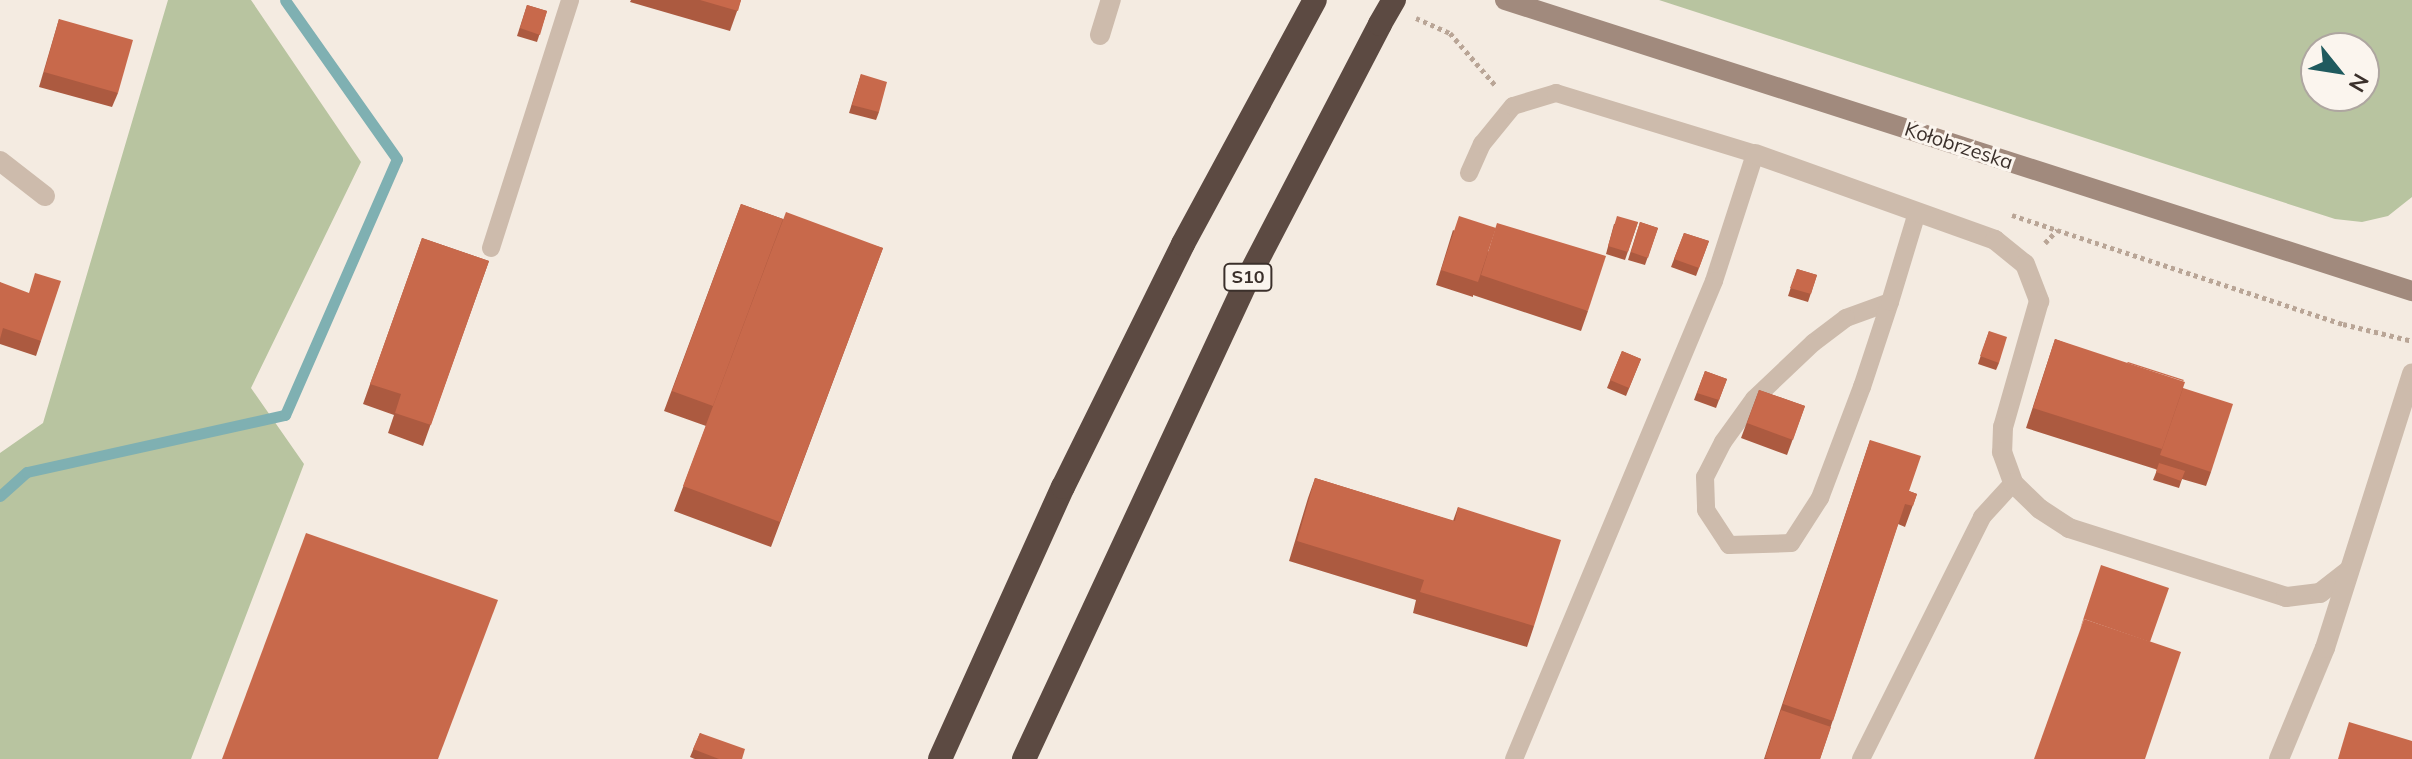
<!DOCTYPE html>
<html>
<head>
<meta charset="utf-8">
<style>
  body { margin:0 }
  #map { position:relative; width:2412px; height:759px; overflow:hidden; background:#f4ebe1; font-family:Mulish,sans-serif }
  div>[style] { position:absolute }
  .green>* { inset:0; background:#b8c4a0 }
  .stream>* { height:11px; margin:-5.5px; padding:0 5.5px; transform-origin:5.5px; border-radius:5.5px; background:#7fb0b2 }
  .path>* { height:5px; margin-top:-2.5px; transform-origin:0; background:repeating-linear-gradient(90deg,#b9a596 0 4px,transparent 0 8px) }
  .service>* { height:18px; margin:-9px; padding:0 9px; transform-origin:9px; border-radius:9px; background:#cdbbac }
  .minor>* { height:20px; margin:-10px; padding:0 10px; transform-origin:10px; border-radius:10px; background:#cdbbac }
  .secondary>* { height:20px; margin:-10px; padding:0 10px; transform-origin:10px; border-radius:10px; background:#a18a7d }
  .motorway>* { height:24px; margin:-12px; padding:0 12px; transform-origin:12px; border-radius:12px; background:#5c4a42 }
  .motorway-bridge>* { height:24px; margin:-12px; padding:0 12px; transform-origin:12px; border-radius:12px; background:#5c4a42 }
  .wall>* { inset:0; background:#ac5a40 }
  .building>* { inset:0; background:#c8694b }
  span { translate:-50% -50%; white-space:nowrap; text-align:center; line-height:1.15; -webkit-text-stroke:6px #fbf5ee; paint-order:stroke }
  .shield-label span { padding:2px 6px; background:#fbf5ee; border:2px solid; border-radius:6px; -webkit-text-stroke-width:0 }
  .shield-label { font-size:18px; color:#3b302b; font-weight:700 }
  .street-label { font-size:20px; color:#3b302b }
  .north { position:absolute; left:2300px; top:32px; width:80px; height:80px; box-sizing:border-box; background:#fbf5ee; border:2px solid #aea6a0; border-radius:50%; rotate:120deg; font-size:22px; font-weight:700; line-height:32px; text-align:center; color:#3b302b }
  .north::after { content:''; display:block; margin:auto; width:28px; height:36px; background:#1f5a5e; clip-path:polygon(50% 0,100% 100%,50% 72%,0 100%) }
</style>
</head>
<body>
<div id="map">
  <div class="green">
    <i style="clip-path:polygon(168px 0,251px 0,361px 162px,251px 388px,304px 464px,191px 759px,0 759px,0 453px,43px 423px)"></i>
    <i style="clip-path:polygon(evenodd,1659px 0,2412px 0,2412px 197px,2388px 216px,2362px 222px,2335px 219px,1659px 0,2364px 48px,2364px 96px,2316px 96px,2316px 48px,2364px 48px)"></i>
  </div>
  <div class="stream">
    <i style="left:0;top:496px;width:36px;rotate:-42deg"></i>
    <i style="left:27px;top:472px;width:264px;rotate:-12.5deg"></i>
    <i style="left:285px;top:415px;width:279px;rotate:-66.4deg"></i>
    <i style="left:397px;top:159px;width:194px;rotate:-125.2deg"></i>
  </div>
  <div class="path">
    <i style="left:1416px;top:18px;width:37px;rotate:24deg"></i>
    <i style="left:1450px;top:33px;width:69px;rotate:49.1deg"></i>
    <i style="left:2012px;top:215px;width:47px;rotate:18.4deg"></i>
    <i style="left:2045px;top:243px;width:18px;rotate:-47deg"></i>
    <i style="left:2057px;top:230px;width:301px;rotate:18.2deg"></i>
    <i style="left:2343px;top:324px;width:71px;rotate:13.8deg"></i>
  </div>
  <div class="service">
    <i style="left:1469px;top:173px;width:32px;rotate:-66deg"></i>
    <i style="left:1482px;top:144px;width:49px;rotate:-50.8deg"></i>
    <i style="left:1513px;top:106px;width:45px;rotate:-16.8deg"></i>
    <i style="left:1556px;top:93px;width:208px;rotate:17deg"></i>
    <i style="left:1755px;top:154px;width:133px;rotate:107.9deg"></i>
    <i style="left:1714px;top:281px;width:518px;rotate:112.7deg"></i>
    <i style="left:491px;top:248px;width:260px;rotate:-72.3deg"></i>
    <i style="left:1890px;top:302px;width:47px;rotate:160deg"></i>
    <i style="left:1846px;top:318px;width:41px;rotate:142.9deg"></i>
    <i style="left:1813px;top:343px;width:81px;rotate:136.5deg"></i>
    <i style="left:1754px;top:399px;width:53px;rotate:125.8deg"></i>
    <i style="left:1723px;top:442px;width:39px;rotate:117deg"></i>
    <i style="left:1705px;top:477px;width:33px;rotate:88deg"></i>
    <i style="left:1706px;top:510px;width:42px;rotate:56.7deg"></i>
    <i style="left:1729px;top:545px;width:62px;rotate:-1.8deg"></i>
    <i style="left:1791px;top:543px;width:54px;rotate:-57.2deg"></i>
    <i style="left:1820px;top:498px;width:119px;rotate:-69.3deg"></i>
    <i style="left:1862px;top:387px;width:89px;rotate:-71.8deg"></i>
    <i style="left:1890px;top:302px;width:90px;rotate:-73.2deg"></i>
    <i style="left:1861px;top:759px;width:271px;rotate:-63.4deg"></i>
    <i style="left:1982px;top:517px;width:46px;rotate:-47.6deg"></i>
  </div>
  <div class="minor">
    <i style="left:1100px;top:35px;width:37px;rotate:-73deg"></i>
    <i style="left:1755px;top:154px;width:255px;rotate:19.7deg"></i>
    <i style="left:1995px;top:240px;width:38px;rotate:39deg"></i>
    <i style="left:2025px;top:264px;width:40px;rotate:69deg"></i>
    <i style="left:2039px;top:301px;width:131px;rotate:105.9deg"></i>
    <i style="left:2003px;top:427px;width:25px;rotate:92deg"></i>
    <i style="left:2002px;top:452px;width:33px;rotate:70deg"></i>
    <i style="left:2013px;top:483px;width:37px;rotate:44deg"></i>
    <i style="left:2040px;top:509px;width:35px;rotate:33deg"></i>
    <i style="left:2069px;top:528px;width:228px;rotate:17.6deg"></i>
    <i style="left:2286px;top:597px;width:34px;rotate:-7deg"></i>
    <i style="left:2320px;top:593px;width:37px;rotate:-38deg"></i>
    <i style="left:0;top:161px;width:57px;rotate:37.9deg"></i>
    <i style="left:2279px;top:759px;width:120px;rotate:-67.5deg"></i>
    <i style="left:2325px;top:648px;width:288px;rotate:-72.4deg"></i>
  </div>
  <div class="secondary">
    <i style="left:1505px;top:0;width:953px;rotate:17.79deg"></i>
  </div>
  <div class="motorway">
    <i style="left:940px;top:759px;width:299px;rotate:-65.7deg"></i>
    <i style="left:1063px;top:487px;width:271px;rotate:-63.7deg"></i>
    <i style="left:1183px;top:244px;width:277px;rotate:-61.6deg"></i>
    <i style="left:1024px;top:759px;width:533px;rotate:-65.02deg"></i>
    <i style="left:1249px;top:276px;width:284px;rotate:-62.5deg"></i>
  </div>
  <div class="motorway-bridge">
    <i style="left:1380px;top:24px;width:28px;rotate:-60deg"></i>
  </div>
  <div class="wall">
    <i style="clip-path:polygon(631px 0,741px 0,730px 31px,630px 2px)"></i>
    <i style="clip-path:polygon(527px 5px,547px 11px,537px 42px,517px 36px)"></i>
    <i style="clip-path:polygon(59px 19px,118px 93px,112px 107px,39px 87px)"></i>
    <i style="clip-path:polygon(861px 74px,879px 112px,876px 120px,849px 113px)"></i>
    <i style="clip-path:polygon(741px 204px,783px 219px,883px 248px,771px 547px,674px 511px,706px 426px,664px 411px)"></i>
    <i style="clip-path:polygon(1638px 222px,1625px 260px,1606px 254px,1614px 224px)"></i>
    <i style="clip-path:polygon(1640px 222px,1658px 228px,1645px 265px,1628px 260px)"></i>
    <i style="clip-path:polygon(1453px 230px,1588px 311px,1581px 331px,1473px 295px,1473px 297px,1436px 285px)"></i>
    <i style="clip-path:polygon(1684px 233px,1709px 241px,1696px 276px,1671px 267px)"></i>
    <i style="clip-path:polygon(422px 238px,489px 261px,423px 446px,388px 433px,394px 415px,363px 404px)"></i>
    <i style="clip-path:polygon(1797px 269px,1817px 275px,1808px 302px,1788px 296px)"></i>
    <i style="clip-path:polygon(0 282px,41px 341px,36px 356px,0 344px)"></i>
    <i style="clip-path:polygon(1989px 331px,1999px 363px,1996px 370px,1978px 364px)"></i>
    <i style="clip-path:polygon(2055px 339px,2183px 388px,2211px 472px,2206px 486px,2182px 479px,2179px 488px,2153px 480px,2157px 470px,2155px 469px,2026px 428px)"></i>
    <i style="clip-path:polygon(1622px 351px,1641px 359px,1626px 396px,1607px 388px)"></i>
    <i style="clip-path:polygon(1705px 371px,1727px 379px,1716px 408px,1694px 400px)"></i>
    <i style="clip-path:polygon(1759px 390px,1805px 406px,1787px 455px,1741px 438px)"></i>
    <i style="clip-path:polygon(1870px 440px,1909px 491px,1917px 494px,1905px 527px,1898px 524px,1820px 759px,1764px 759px)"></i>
    <i style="clip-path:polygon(1315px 478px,1453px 521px,1458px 507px,1534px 626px,1527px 647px,1413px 613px,1416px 600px,1289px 561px,1308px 498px)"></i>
    <i style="clip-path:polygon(700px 733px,742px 759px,695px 759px,690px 757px)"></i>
  </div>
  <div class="building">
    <i style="clip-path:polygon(700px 0,741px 0,738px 11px)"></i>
    <i style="clip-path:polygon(527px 5px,547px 11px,540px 35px,520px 28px)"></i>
    <i style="clip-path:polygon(59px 19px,133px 40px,118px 93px,44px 72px)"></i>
    <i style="clip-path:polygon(861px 74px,887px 82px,879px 112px,852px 105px)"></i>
    <i style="clip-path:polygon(741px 204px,783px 219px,713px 406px,672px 391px)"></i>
    <i style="clip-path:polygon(786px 212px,883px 248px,780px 522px,683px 486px)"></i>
    <i style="clip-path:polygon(1459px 216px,1496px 228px,1478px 282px,1441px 270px)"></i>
    <i style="clip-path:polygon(1617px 216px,1638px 222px,1628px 252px,1608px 246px)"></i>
    <i style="clip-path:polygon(1640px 222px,1658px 228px,1648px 258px,1631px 252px)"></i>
    <i style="clip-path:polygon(1497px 223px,1606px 256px,1588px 311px,1481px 275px)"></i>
    <i style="clip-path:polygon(1684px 233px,1709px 241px,1699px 268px,1674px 259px)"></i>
    <i style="clip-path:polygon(422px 238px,489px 261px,431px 425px,395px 413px,401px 394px,370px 384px)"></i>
    <i style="clip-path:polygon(1797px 269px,1817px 275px,1811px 294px,1790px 288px)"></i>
    <i style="clip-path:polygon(35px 273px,61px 281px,41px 341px,3px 328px,0 339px,0 282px,29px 293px)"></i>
    <i style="clip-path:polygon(1989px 331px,2007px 337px,1999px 363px,1980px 356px)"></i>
    <i style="clip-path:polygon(2055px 339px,2185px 382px,2162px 449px,2033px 408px)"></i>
    <i style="clip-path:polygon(1622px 351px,1641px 359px,1629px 388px,1610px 380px)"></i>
    <i style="clip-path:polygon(2128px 362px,2184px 380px,2183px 381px,2127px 363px)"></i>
    <i style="clip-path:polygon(1705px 371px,1727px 379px,1719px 400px,1697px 393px)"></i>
    <i style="clip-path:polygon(2183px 388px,2233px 404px,2211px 472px,2160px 455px)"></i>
    <i style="clip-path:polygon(1759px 390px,1805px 406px,1793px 440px,1747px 423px)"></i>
    <i style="clip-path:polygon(1870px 440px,1921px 456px,1909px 491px,1917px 494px,1913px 506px,1905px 504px,1833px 721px,1783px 704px)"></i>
    <i style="clip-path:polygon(2159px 463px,2185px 471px,2181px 481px,2156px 472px)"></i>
    <i style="clip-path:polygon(1315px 478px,1455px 521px,1458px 507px,1561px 540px,1534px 626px,1420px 592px,1424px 580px,1297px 541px)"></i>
    <i style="clip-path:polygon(306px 533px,498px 600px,438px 759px,222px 759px)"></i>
    <i style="clip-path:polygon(2101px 565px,2169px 588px,2150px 642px,2084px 619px,2080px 629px)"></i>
    <i style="clip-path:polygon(2084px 619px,2181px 652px,2145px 759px,2034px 759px)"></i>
    <i style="clip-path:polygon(1781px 710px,1831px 727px,1820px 759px,1769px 759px,1765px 758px)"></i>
    <i style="clip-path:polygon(2349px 722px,2412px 741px,2412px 759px,2338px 759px)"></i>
    <i style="clip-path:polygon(700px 733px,745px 749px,742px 759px,719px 759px,693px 749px)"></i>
  </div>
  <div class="shield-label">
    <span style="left:1248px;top:277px">S10</span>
  </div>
  <div class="street-label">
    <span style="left:1959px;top:145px;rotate:18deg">Kołobrzeska</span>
  </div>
  <div class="north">N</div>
</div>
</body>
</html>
